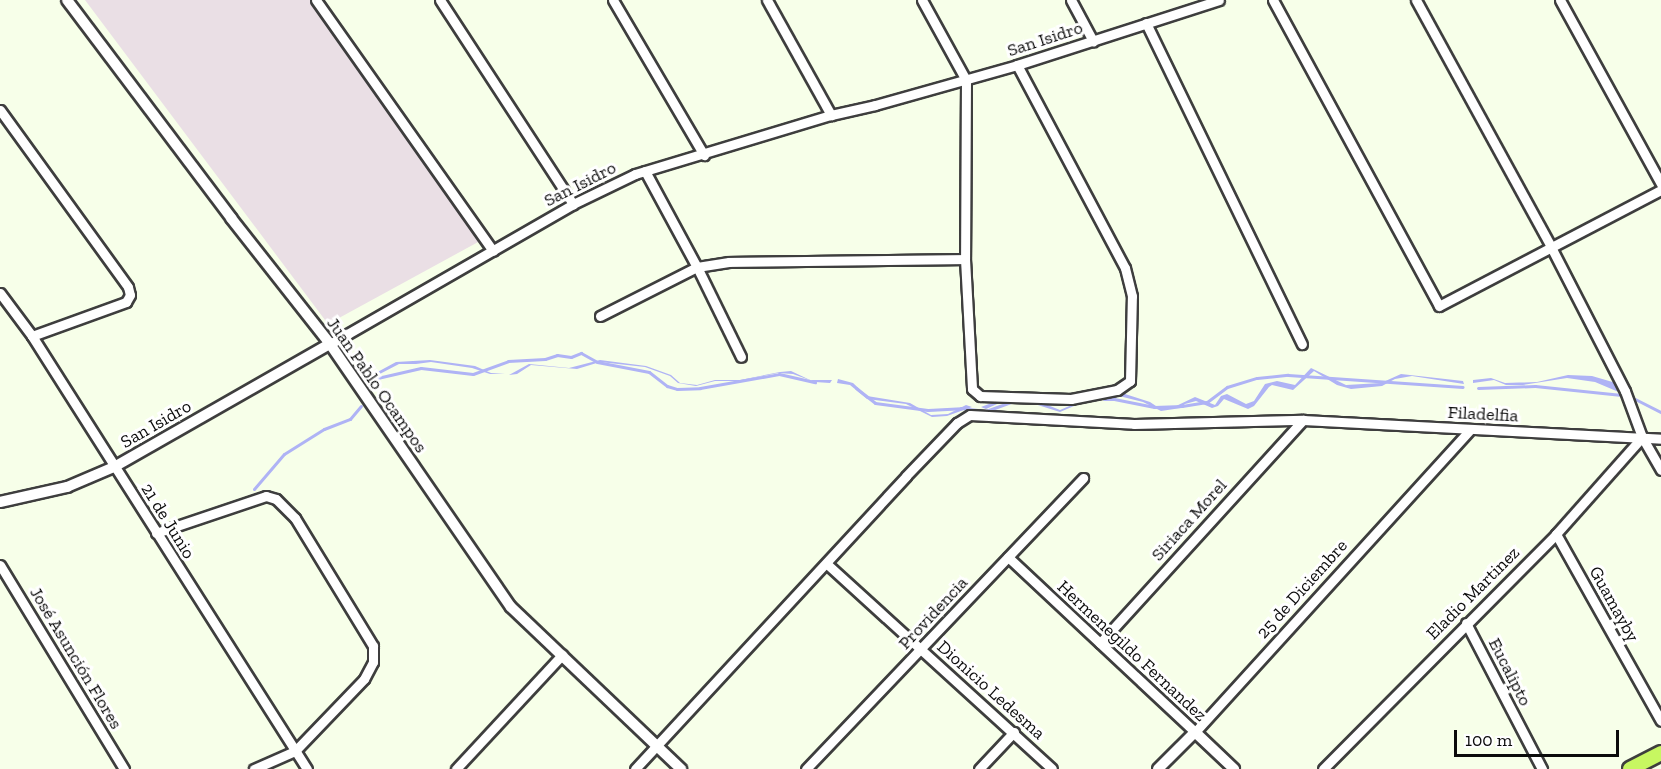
<!DOCTYPE html>
<html>
<head>
<meta charset="utf-8">
<style>
  body { margin:0 }
  #map { position:relative; width:1661px; height:769px; overflow:hidden; background:#f7ffe9; font-family:"Zilla Slab",serif }
  div>[style] { position:absolute }
  .industrial>* { inset:0; background:#eadfe5 }
  .water>* { inset:0; background:#afb3f5 }
  .stream>* { height:3px; margin:-1.5px; padding:0 1.5px; transform-origin:1.5px; border-radius:1.5px; background:#afb3f5 }
  .roads { filter:drop-shadow(2px 0 #3e3e3e) drop-shadow(-2px 0 #3e3e3e) drop-shadow(0 2px #3e3e3e) drop-shadow(0 -2px #3e3e3e) }
  .minor>* { height:9px; margin:-4.5px; padding:0 4.5px; transform-origin:4.5px; border-radius:4.5px; background:#fff }
  .tertiary>* { height:10px; margin:-5px; padding:0 5px; transform-origin:5px; border-radius:5px; background:#fff }
  .primary>* { height:14px; margin:-7px; padding:0 7px; transform-origin:7px; border-radius:7px; background:#c7f761 }
  span { translate:-50% -50%; white-space:nowrap; text-align:center; line-height:1.15; -webkit-text-stroke:6px #fff; paint-order:stroke }
  .street-label { font-size:18px; color:#0b0b0b }
  .scale { position:absolute; left:1454px; top:730px; width:165px; height:27px; box-sizing:border-box; border:3px solid #0b0b0b; border-top:0; padding-left:8px; font-size:18px; line-height:21px; white-space:nowrap; color:#0b0b0b; -webkit-text-stroke:4px #fff; paint-order:stroke }
</style>
</head>
<body>
<div id="map">
  <div class="industrial">
    <i style="clip-path:polygon(85px 0,318px 0,480px 241px,328px 324px)"></i>
  </div>
  <div class="water">
    <i style="clip-path:polygon(430px 360px,475px 366px,491px 373px,505px 374px,490px 374px,472px 368px,431px 362px,416px 364px,399px 364px,374px 377px,372px 375px,396px 362px)"></i>
    <i style="clip-path:polygon(600px 360px,646px 366px,671px 375px,680px 383px,697px 385px,715px 380px,740px 380px,780px 372px,791px 371px,810px 380px,832px 380px,830px 383px,815px 382px,793px 374px,778px 373px,739px 381px,715px 381px,696px 386px,678px 383px,670px 376px,645px 367px,600px 362px,577px 369px,531px 365px,517px 374px,509px 375px,529px 364px,569px 368px)"></i>
    <i style="clip-path:polygon(1311px 368px,1346px 385px,1381px 383px,1401px 374px,1463px 381px,1464px 384px,1412px 376px,1395px 379px,1382px 386px,1351px 389px,1337px 385px,1314px 371px,1293px 390px,1272px 385px,1269px 387px,1254px 406px,1248px 409px,1224px 399px,1218px 406px,1212px 408px,1196px 401px,1185px 404px,1181px 408px,1161px 411px,1143px 402px,1119px 396px,1081px 403px,1060px 412px,1025px 401px,1006px 400px,986px 409px,981px 407px,1002px 399px,1040px 402px,1060px 410px,1088px 398px,1122px 393px,1150px 402px,1159px 408px,1174px 407px,1195px 397px,1215px 405px,1221px 396px,1227px 394px,1246px 404px,1254px 401px,1265px 384px,1277px 381px,1295px 385px)"></i>
    <i style="clip-path:polygon(1568px 375px,1592px 376px,1616px 383px,1620px 385px,1621px 393px,1595px 382px,1567px 378px,1523px 385px,1506px 385px,1494px 380px,1473px 383px,1473px 380px,1491px 378px,1505px 383px,1537px 382px)"></i>
    <i style="clip-path:polygon(838px 379px,853px 383px,867px 396px,910px 403px,931px 415px,948px 414px,966px 405px,972px 407px,947px 416px,932px 417px,906px 404px,867px 399px,850px 385px,837px 383px)"></i>
  </div>
  <div class="stream">
    <i style="left:370px;top:386px;width:8px;rotate:-67deg"></i>
    <i style="left:373px;top:379px;width:49px;rotate:-12.9deg"></i>
    <i style="left:421px;top:368px;width:52px;rotate:6.6deg"></i>
    <i style="left:473px;top:374px;width:37px;rotate:-20deg"></i>
    <i style="left:508px;top:361px;width:37px;rotate:-3deg"></i>
    <i style="left:545px;top:359px;width:13px;rotate:-18deg"></i>
    <i style="left:557px;top:355px;width:14px;rotate:8deg"></i>
    <i style="left:571px;top:357px;width:11px;rotate:-22deg"></i>
    <i style="left:581px;top:353px;width:18px;rotate:29deg"></i>
    <i style="left:597px;top:362px;width:53px;rotate:10.9deg"></i>
    <i style="left:649px;top:372px;width:23px;rotate:38deg"></i>
    <i style="left:667px;top:386px;width:10px;rotate:17deg"></i>
    <i style="left:677px;top:389px;width:23px;rotate:-2deg"></i>
    <i style="left:700px;top:388px;width:80px;rotate:-10deg"></i>
    <i style="left:779px;top:374px;width:37px;rotate:13deg"></i>
    <i style="left:856px;top:388px;width:24px;rotate:38deg"></i>
    <i style="left:875px;top:403px;width:53px;rotate:7.5deg"></i>
    <i style="left:928px;top:410px;width:33px;rotate:-3deg"></i>
    <i style="left:961px;top:408px;width:25px;rotate:7deg"></i>
    <i style="left:986px;top:411px;width:27px;rotate:-20deg"></i>
    <i style="left:1011px;top:402px;width:24px"></i>
    <i style="left:1478px;top:388px;width:57px;rotate:-2deg"></i>
    <i style="left:1535px;top:386px;width:87px;rotate:5.9deg"></i>
    <i style="left:1104px;top:399px;width:10px"></i>
    <i style="left:1114px;top:399px;width:41px;rotate:11.3deg"></i>
    <i style="left:1154px;top:407px;width:28px;rotate:-2deg"></i>
    <i style="left:1182px;top:406px;width:25px;rotate:-9deg"></i>
    <i style="left:1207px;top:402px;width:25px;rotate:-37deg"></i>
    <i style="left:1227px;top:387px;width:31px;rotate:-17deg"></i>
    <i style="left:1257px;top:378px;width:31px;rotate:-6deg"></i>
    <i style="left:1288px;top:375px;width:175px;rotate:3.9deg"></i>
    <i style="left:1635px;top:399px;width:29px;rotate:27deg"></i>
    <i style="left:254px;top:489px;width:46px;rotate:-49.4deg"></i>
    <i style="left:284px;top:454px;width:47px;rotate:-32deg"></i>
    <i style="left:324px;top:429px;width:28px;rotate:-21deg"></i>
    <i style="left:350px;top:419px;width:17px;rotate:-50deg"></i>
  </div>
  <div class="roads">
    <div class="minor">
      <i style="left:316px;top:0;width:307px;rotate:54.8deg"></i>
      <i style="left:440px;top:0;width:244px;rotate:56.9deg"></i>
      <i style="left:613px;top:0;width:180px;rotate:59.6deg"></i>
      <i style="left:767px;top:0;width:132px;rotate:60.9deg"></i>
      <i style="left:922px;top:0;width:91px;rotate:61.2deg"></i>
      <i style="left:966px;top:80px;width:179px;rotate:90.3deg"></i>
      <i style="left:965px;top:259px;width:130px;rotate:86.9deg"></i>
      <i style="left:972px;top:389px;width:11px;rotate:41deg"></i>
      <i style="left:980px;top:396px;width:91px;rotate:1.9deg"></i>
      <i style="left:1071px;top:399px;width:47px;rotate:-11.1deg"></i>
      <i style="left:1117px;top:390px;width:16px;rotate:-35deg"></i>
      <i style="left:1130px;top:381px;width:85px;rotate:-88.7deg"></i>
      <i style="left:1132px;top:296px;width:29px;rotate:-104deg"></i>
      <i style="left:1125px;top:268px;width:230px;rotate:-118deg"></i>
      <i style="left:1071px;top:0;width:47px;rotate:61.8deg"></i>
      <i style="left:1273px;top:0;width:348px;rotate:61.5deg"></i>
      <i style="left:1439px;top:306px;width:250px;rotate:-27.6deg"></i>
      <i style="left:1416px;top:0;width:281px;rotate:61.3deg"></i>
      <i style="left:1551px;top:247px;width:162px;rotate:62.8deg"></i>
      <i style="left:1625px;top:391px;width:49px;rotate:69.7deg"></i>
      <i style="left:1642px;top:437px;width:38px;rotate:60deg"></i>
      <i style="left:1560px;top:0;width:210px;rotate:61.2deg"></i>
      <i style="left:1146px;top:23px;width:357px;rotate:64.1deg"></i>
      <i style="left:0;top:110px;width:218px;rotate:54.1deg"></i>
      <i style="left:128px;top:287px;width:8px;rotate:76deg"></i>
      <i style="left:130px;top:295px;width:8px;rotate:120deg"></i>
      <i style="left:126px;top:302px;width:100px;rotate:160.1deg"></i>
      <i style="left:645px;top:171px;width:109px;rotate:61.6deg"></i>
      <i style="left:697px;top:267px;width:100px;rotate:63.9deg"></i>
      <i style="left:0;top:293px;width:54px;rotate:53.3deg"></i>
      <i style="left:32px;top:336px;width:513px;rotate:57.58deg"></i>
      <i style="left:600px;top:316px;width:109px;rotate:-26.8deg"></i>
      <i style="left:697px;top:267px;width:32px;rotate:-9deg"></i>
      <i style="left:729px;top:262px;width:236px;rotate:-0.7deg"></i>
      <i style="left:330px;top:344px;width:280px;rotate:-29.9deg"></i>
      <i style="left:573px;top:204px;width:69px;rotate:-25.8deg"></i>
      <i style="left:635px;top:174px;width:205px;rotate:-16.8deg"></i>
      <i style="left:831px;top:115px;width:45px;rotate:-12.8deg"></i>
      <i style="left:875px;top:105px;width:148px;rotate:-15.7deg"></i>
      <i style="left:1017px;top:65px;width:212px;rotate:-17.8deg"></i>
      <i style="left:156px;top:533px;width:116px;rotate:-18.6deg"></i>
      <i style="left:266px;top:496px;width:10px;rotate:17deg"></i>
      <i style="left:276px;top:499px;width:27px;rotate:45deg"></i>
      <i style="left:295px;top:518px;width:150px;rotate:58.6deg"></i>
      <i style="left:373px;top:646px;width:16px;rotate:90deg"></i>
      <i style="left:373px;top:662px;width:19px;rotate:118deg"></i>
      <i style="left:364px;top:679px;width:100px;rotate:133.8deg"></i>
      <i style="left:295px;top:751px;width:45px;rotate:156.3deg"></i>
      <i style="left:1556px;top:534px;width:214px;rotate:60.7deg"></i>
      <i style="left:1008px;top:557px;width:256px;rotate:43.1deg"></i>
      <i style="left:1195px;top:732px;width:408px;rotate:-47.7deg"></i>
      <i style="left:827px;top:564px;width:304px;rotate:42.3deg"></i>
      <i style="left:0;top:565px;width:239px;rotate:58.7deg"></i>
      <i style="left:1466px;top:623px;width:165px;rotate:62.5deg"></i>
      <i style="left:1100px;top:643px;width:302px;rotate:-47.7deg"></i>
      <i style="left:456px;top:769px;width:156px;rotate:-47.1deg"></i>
      <i style="left:635px;top:769px;width:399px;rotate:-47.2deg"></i>
      <i style="left:906px;top:476px;width:74px;rotate:-46.1deg"></i>
      <i style="left:957px;top:423px;width:15px;rotate:-32deg"></i>
      <i style="left:970px;top:415px;width:164px;rotate:3.1deg"></i>
      <i style="left:1134px;top:424px;width:169px;rotate:-1.4deg"></i>
      <i style="left:1303px;top:420px;width:359px;rotate:3deg"></i>
      <i style="left:806px;top:769px;width:402px;rotate:-46.4deg"></i>
      <i style="left:979px;top:769px;width:51px;rotate:-46.6deg"></i>
      <i style="left:1323px;top:769px;width:331px;rotate:-45.2deg"></i>
      <i style="left:1556px;top:534px;width:130px;rotate:-48.4deg"></i>
    </div>
    <div class="tertiary">
      <i style="left:67px;top:0;width:273px;rotate:53deg"></i>
      <i style="left:231px;top:218px;width:160px;rotate:51.8deg"></i>
      <i style="left:330px;top:344px;width:319px;rotate:55.5deg"></i>
      <i style="left:511px;top:607px;width:235px;rotate:43.6deg"></i>
      <i style="left:0;top:502px;width:69px;rotate:-12.6deg"></i>
      <i style="left:67px;top:487px;width:51px;rotate:-23.1deg"></i>
      <i style="left:114px;top:467px;width:249px;rotate:-29.7deg"></i>
      <i style="left:1158px;top:769px;width:52px;rotate:-45deg"></i>
      <i style="left:1195px;top:732px;width:54px;rotate:43.5deg"></i>
    </div>
    <div class="primary">
      <i style="left:1630px;top:769px;width:35px;rotate:-27deg"></i>
    </div>
  </div>
  <div class="street-label">
    <span style="left:1045px;top:39px;rotate:-18deg">San Isidro</span>
    <span style="left:580px;top:184px;rotate:-27deg">San Isidro</span>
    <span style="left:377px;top:385px;rotate:55deg">Juan Pablo Ocampos</span>
    <span style="left:1483px;top:414px;rotate:3deg">Filadelfia</span>
    <span style="left:156px;top:424px;rotate:-30deg">San Isidro</span>
    <span style="left:1189px;top:520px;rotate:-48deg">Siriaca Morel</span>
    <span style="left:168px;top:521px;rotate:58deg">21 de Junio</span>
    <span style="left:1302px;top:589px;rotate:-48deg">25 de Diciembre</span>
    <span style="left:1473px;top:593px;rotate:-45deg">Eladio Martinez</span>
    <span style="left:1614px;top:604px;rotate:61deg">Guamayby</span>
    <span style="left:933px;top:613px;rotate:-47deg">Providencia</span>
    <span style="left:1132px;top:651px;rotate:43deg">Hermenegildo Fernandez</span>
    <span style="left:76px;top:658px;rotate:59deg">José Asunción Flores</span>
    <span style="left:1510px;top:672px;rotate:63deg">Eucalipto</span>
    <span style="left:991px;top:690px;rotate:42deg">Dionicio Ledesma</span>
  </div>
  <div class="scale">100 m</div>
</div>
</body>
</html>
